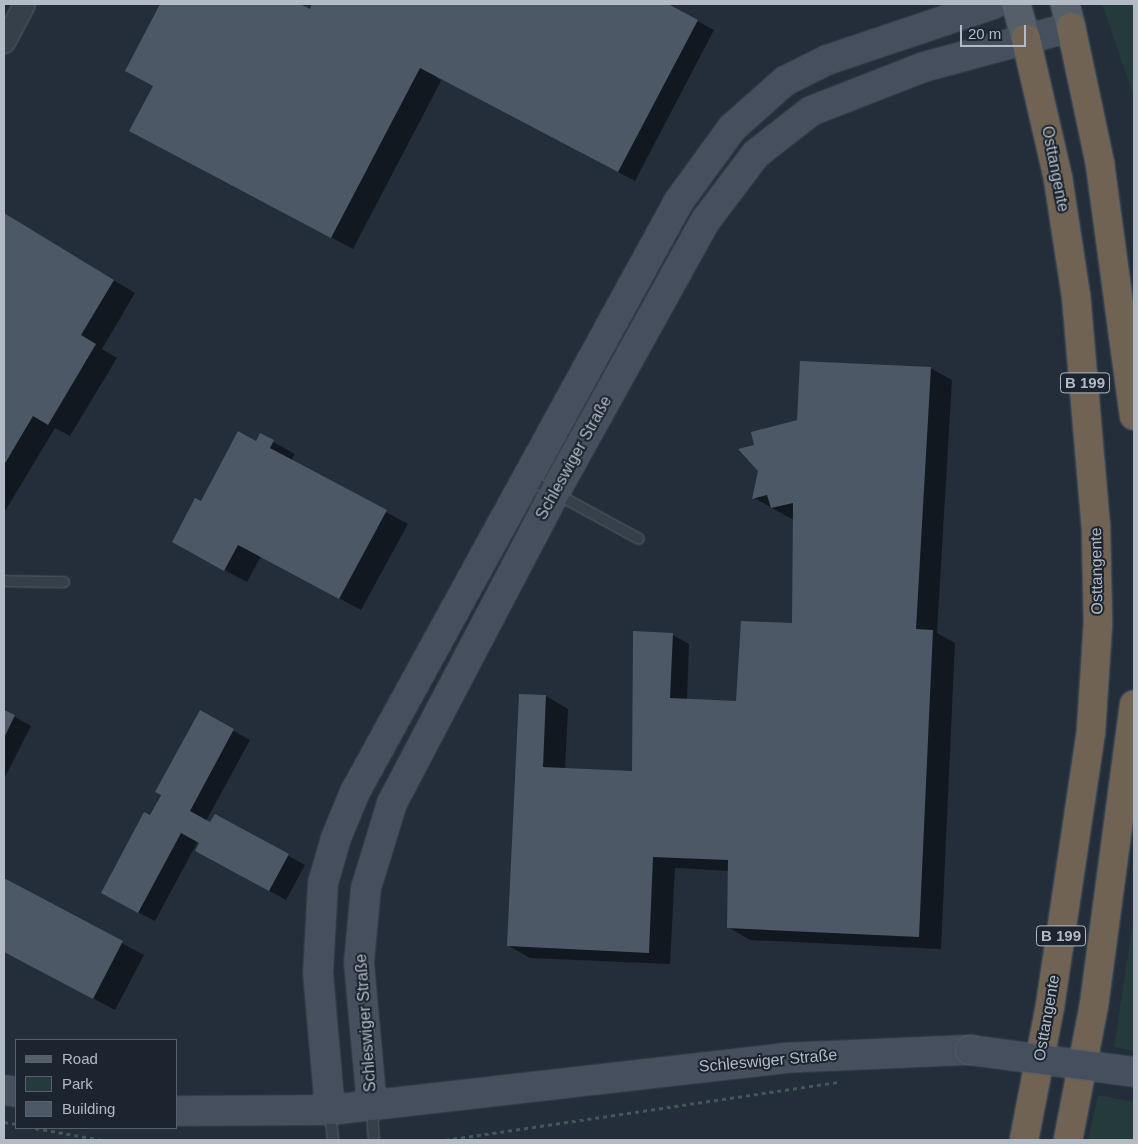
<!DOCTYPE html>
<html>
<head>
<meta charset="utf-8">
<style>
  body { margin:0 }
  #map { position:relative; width:1138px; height:1144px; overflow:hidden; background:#232e3a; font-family:Arial,sans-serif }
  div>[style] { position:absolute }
  .green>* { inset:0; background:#253a3b }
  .shadow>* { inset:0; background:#0007 }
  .building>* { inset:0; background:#4c5865 }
  .path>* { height:3px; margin-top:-1.5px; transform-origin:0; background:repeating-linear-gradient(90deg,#425758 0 4px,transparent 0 8px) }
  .roads { filter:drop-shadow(0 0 1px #555e68) drop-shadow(0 0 1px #555e68) }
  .lane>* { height:10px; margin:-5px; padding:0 5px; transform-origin:5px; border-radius:5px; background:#36404a }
  .street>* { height:21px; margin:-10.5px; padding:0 10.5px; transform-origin:10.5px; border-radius:10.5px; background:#36404a }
  .secondary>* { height:28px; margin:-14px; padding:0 14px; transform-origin:14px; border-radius:14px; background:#454f5d }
  .primary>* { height:28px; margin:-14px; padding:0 14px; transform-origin:14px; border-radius:14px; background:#545f6a }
  .highway>* { height:28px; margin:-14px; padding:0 14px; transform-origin:14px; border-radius:14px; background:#706354 }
  .bridges { filter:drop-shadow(0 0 1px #555e68) drop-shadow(0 0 1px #555e68) }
  .secondary-bridge>* { height:28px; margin:-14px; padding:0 14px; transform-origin:14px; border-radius:14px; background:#454f5d }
  span { translate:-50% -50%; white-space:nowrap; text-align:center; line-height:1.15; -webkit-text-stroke:4px #1c252f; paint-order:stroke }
  .shield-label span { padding:1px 4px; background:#1c252f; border:1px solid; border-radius:4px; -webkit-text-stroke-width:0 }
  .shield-label { font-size:15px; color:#b2bbc6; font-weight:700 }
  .street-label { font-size:16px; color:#b2bbc6 }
  .frame { position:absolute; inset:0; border:5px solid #b2bbc6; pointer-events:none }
  .legend { position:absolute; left:15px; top:1039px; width:162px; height:90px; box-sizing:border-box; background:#1c252f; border:1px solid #58616b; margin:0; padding:6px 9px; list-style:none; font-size:15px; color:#b2bbc6 }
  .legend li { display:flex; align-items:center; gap:10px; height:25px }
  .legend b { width:25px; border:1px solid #58616b }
  .scale { position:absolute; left:960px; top:25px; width:66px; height:22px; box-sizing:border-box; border:2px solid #b2bbc6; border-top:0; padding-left:6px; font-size:15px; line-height:18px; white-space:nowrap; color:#b2bbc6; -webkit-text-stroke:4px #1c252f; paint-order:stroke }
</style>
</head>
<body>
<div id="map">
  <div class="green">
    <i style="clip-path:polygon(1102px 4px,1134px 4px,1134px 97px)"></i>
    <i style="clip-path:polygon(1134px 916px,1134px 1051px,1114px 1047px)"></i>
    <i style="clip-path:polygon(1098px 1095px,1134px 1102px,1134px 1140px,1088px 1140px)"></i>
  </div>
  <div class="shadow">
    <i style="clip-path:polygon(162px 4px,297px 4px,310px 11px,314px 4px,665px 4px,714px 30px,635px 181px,431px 72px,441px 81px,353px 249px,153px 143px,154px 86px,126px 70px)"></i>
    <i style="clip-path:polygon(4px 214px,135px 293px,102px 349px,117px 358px,70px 436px,55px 428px,4px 513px)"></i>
    <i style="clip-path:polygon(930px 368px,952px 380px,937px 633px,955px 643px,941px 949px,750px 940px,728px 927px,729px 871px,675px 868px,670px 964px,530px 958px,509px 946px,520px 695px,546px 696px,568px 709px,565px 769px,633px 772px,634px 633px,673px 635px,689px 644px,687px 700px,737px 702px,793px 624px,794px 520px,754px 498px,759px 471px,755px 446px,799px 421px)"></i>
    <i style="clip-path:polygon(261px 435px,295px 454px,291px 461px,408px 524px,361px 610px,261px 556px,247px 582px,195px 554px,202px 503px)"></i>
    <i style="clip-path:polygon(4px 711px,31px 726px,4px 779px)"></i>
    <i style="clip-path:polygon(200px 712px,250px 740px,206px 821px,211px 824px,215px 815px,305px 865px,286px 900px,213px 860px,198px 841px,155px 921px,118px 902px,150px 817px)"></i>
    <i style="clip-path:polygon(4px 880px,144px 955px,115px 1010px,4px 951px)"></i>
  </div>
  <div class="building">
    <i style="clip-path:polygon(160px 4px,300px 4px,310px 9px,312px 4px,668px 4px,698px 20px,618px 172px,420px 68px,331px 238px,129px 131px,153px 86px,125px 71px)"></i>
    <i style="clip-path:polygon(4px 213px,114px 280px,81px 335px,96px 344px,48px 425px,33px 416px,4px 465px)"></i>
    <i style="clip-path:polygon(800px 361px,931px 367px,916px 629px,933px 630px,919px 937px,727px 928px,728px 860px,653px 857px,649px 953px,507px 946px,519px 694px,546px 695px,543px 767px,632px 771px,633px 631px,673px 633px,670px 698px,736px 701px,741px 621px,792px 623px,793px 503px,771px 508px,767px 495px,752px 499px,758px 471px,738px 449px,754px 445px,751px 432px,797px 420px)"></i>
    <i style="clip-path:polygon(238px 431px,256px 441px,260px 433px,274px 440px,270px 448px,387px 510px,339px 599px,238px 545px,224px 571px,172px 542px,195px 498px,201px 501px)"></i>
    <i style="clip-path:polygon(4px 710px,15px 715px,4px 738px)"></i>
    <i style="clip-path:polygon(200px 710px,234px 729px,190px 811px,210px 822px,215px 814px,289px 854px,269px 891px,195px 851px,199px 843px,181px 833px,138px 913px,101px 893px,144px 812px,150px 815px,161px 795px,155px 792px)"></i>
    <i style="clip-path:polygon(4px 878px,123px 941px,93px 999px,4px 952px)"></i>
  </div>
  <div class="path">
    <i style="left:4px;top:1122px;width:12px;rotate:9deg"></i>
    <i style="left:35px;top:1128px;width:68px;rotate:10.2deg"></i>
    <i style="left:445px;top:1140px;width:398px;rotate:-8.4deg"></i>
  </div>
  <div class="roads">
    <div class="lane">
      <i style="left:529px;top:479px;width:125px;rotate:28.6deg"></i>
      <i style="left:4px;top:581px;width:60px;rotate:1deg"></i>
      <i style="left:372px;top:1106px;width:34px;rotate:87deg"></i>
      <i style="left:330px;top:1111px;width:29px;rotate:84deg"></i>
    </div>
    <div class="street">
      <i style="left:4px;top:42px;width:43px;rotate:-62.2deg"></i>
    </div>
    <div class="secondary">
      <i style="left:4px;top:1090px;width:12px;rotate:9deg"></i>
      <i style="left:372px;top:1106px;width:145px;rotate:-95.2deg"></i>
      <i style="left:359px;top:962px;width:74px;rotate:-84.6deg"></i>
      <i style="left:366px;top:888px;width:89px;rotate:-73deg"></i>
      <i style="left:392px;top:803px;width:351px;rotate:-62.3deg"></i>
      <i style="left:555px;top:492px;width:311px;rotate:-61deg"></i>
      <i style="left:706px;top:220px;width:83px;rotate:-52.9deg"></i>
      <i style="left:756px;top:154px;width:70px;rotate:-38deg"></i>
      <i style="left:811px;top:111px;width:121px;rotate:-21.3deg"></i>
      <i style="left:924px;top:67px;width:152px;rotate:-15.2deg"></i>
      <i style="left:330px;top:1110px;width:138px;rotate:-95deg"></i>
      <i style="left:318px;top:973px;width:90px;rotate:-86.8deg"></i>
      <i style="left:323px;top:883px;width:47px;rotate:-73.9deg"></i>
      <i style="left:336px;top:838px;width:50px;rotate:-67.6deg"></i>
      <i style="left:355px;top:792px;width:674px;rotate:-61.27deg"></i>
      <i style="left:679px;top:201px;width:90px;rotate:-54deg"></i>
      <i style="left:732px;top:128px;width:71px;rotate:-41.6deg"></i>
      <i style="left:785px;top:81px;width:47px;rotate:-26.6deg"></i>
      <i style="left:827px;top:60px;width:175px;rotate:-18.6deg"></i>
      <i style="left:176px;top:1111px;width:154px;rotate:-0.4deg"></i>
      <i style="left:330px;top:1110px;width:457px;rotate:-6.5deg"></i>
      <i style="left:784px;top:1058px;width:186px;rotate:-2.5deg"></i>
    </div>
    <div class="primary">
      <i style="left:1016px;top:4px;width:36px;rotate:74deg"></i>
      <i style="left:1065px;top:4px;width:24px;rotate:75deg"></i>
    </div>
    <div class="highway">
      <i style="left:1071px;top:27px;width:140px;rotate:78deg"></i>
      <i style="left:1100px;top:164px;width:254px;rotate:82.3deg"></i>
      <i style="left:1024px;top:1140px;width:136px;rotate:-79deg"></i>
      <i style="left:1050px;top:1006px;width:278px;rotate:-81.5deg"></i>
      <i style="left:1091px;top:731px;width:107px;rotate:-86.3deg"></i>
      <i style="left:1098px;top:624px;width:96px;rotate:-91.2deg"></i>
      <i style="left:1096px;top:528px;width:233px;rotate:-94.9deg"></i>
      <i style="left:1076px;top:296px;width:119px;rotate:-98.7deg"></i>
      <i style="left:1058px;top:178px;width:143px;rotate:-103deg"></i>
      <i style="left:1068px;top:1140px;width:137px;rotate:-79.1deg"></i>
      <i style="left:1094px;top:1005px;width:303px;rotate:-82.4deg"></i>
    </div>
  </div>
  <div class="bridges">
    <div class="secondary-bridge">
      <i style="left:970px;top:1050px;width:165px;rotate:7.6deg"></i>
    </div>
  </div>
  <div class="shield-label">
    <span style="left:1085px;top:383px">B 199</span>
    <span style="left:1061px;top:936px">B 199</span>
  </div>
  <div class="street-label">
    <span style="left:1055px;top:169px;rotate:79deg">Osttangente</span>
    <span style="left:574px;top:458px;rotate:-61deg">Schleswiger Straße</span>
    <span style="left:1097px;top:571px;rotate:-91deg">Osttangente</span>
    <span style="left:1047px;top:1018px;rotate:-80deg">Osttangente</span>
    <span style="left:366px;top:1023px;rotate:-94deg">Schleswiger Straße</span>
    <span style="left:768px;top:1061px;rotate:-5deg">Schleswiger Straße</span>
  </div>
  <div class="frame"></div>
  <ul class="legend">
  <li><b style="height:6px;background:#545f6a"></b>Road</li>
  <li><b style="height:14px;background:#253a3b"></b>Park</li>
  <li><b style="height:14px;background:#4c5865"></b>Building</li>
  </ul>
  <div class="scale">20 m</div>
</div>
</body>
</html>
